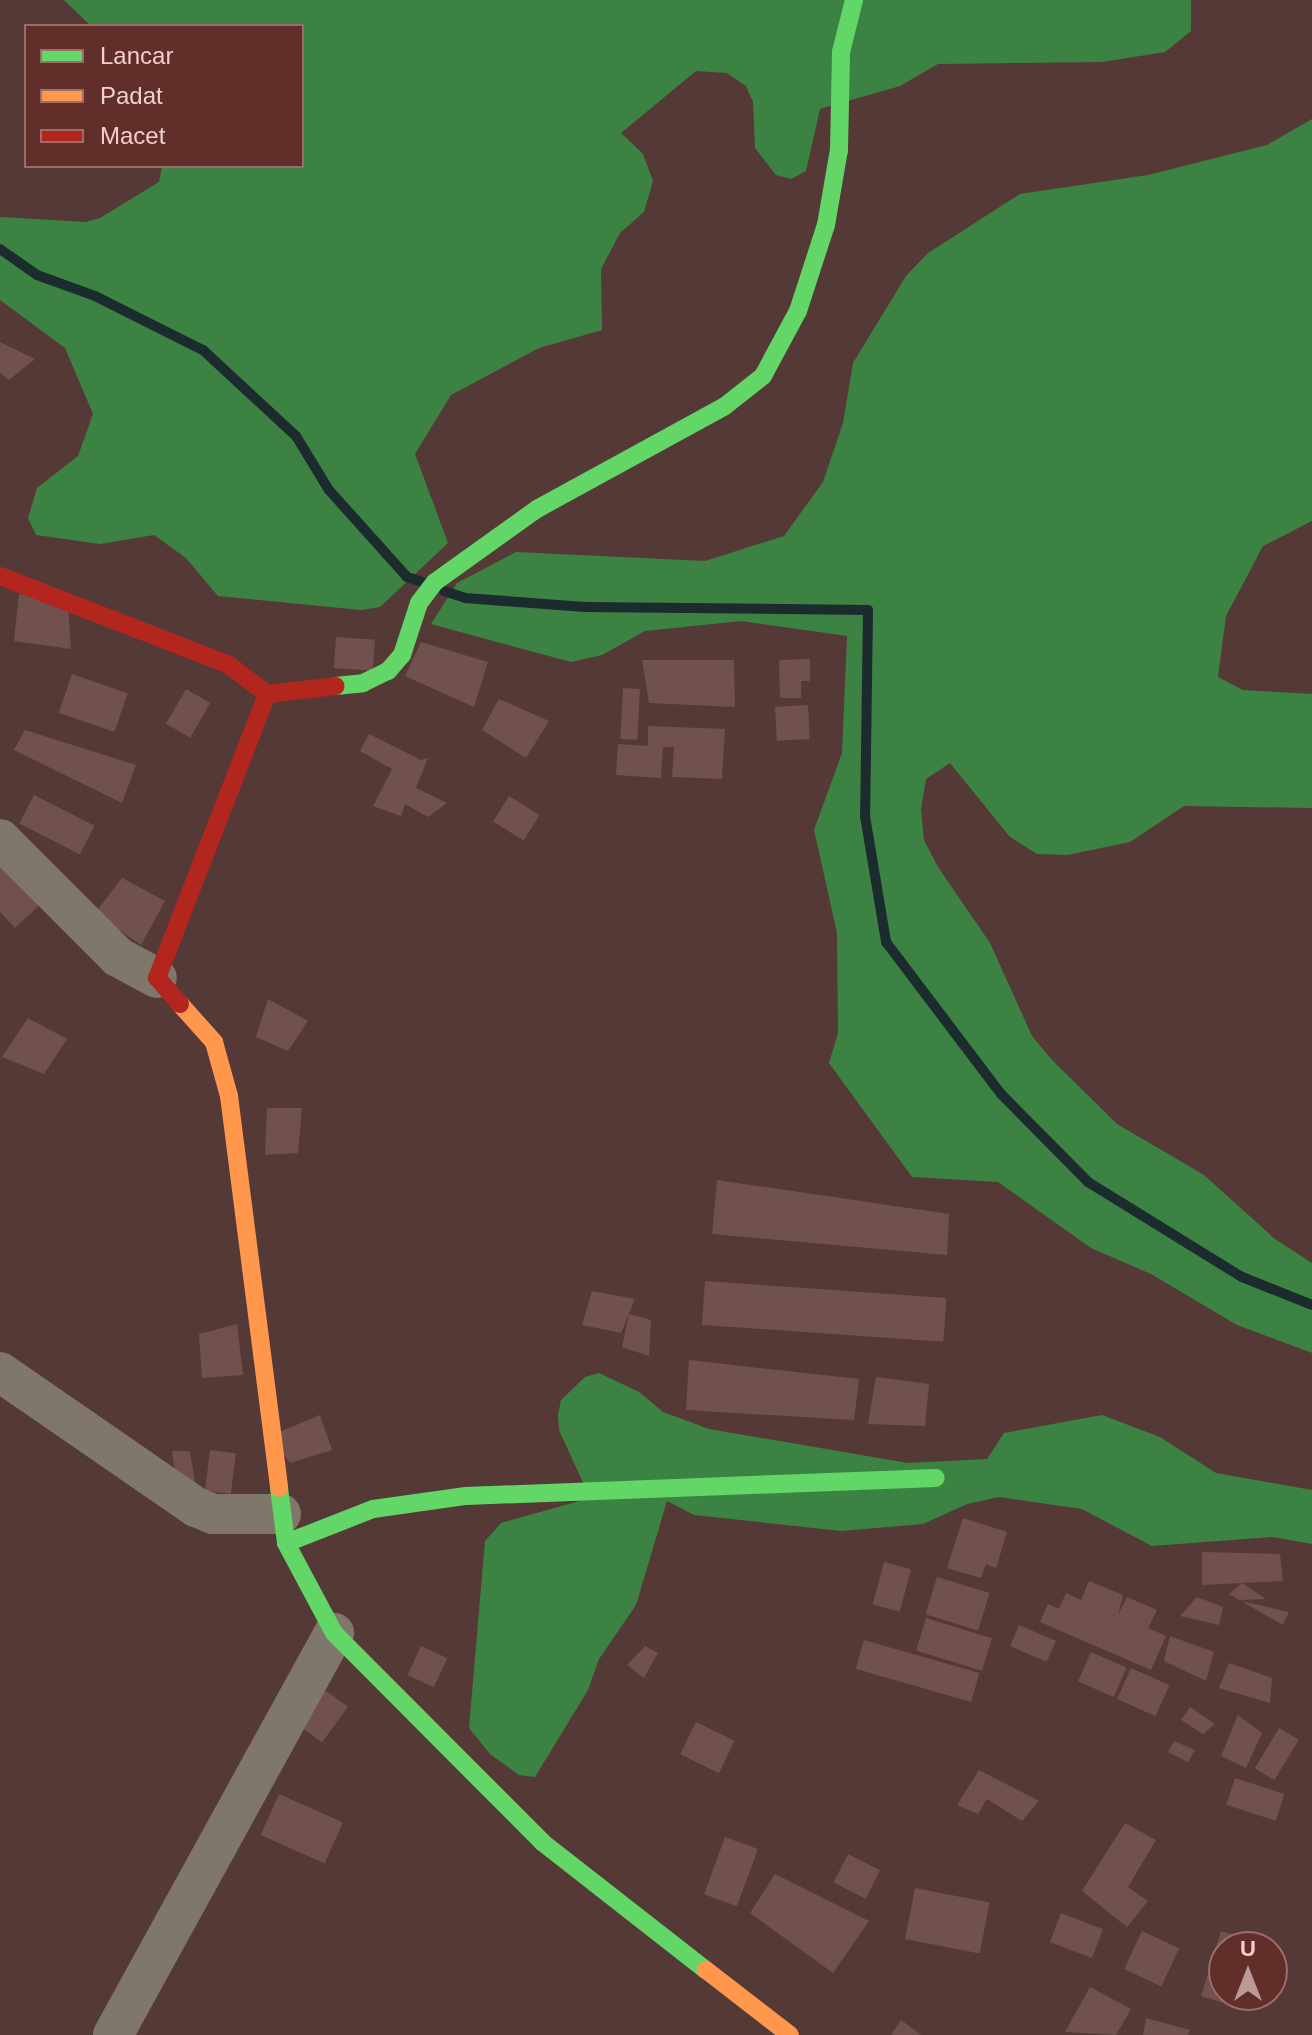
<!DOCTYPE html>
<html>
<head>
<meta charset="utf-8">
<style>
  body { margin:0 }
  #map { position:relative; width:1312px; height:2035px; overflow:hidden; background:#553937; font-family:Helvetica,sans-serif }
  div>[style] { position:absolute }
  .forest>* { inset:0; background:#3c8343 }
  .stream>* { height:10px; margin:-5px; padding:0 5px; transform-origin:5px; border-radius:5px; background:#1b2b2e }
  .building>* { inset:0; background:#71514e; transform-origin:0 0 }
  .street>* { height:40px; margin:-20px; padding:0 20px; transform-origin:20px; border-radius:20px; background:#80776b }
  .fast>* { height:18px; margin:-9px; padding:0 9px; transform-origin:9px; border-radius:9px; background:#63d668 }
  .slow>* { height:18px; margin:-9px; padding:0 9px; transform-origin:9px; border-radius:9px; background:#ff974d }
  .jam>* { height:18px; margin:-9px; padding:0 9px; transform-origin:9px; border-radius:9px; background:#b3261e }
  span { translate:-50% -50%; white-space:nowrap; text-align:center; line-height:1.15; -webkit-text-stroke:7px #622e2a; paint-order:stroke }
  .legend { position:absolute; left:24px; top:24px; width:280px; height:144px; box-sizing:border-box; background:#622e2a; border:2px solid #9b6e6a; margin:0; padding:10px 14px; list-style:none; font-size:24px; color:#f1cfcb }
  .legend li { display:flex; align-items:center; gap:16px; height:40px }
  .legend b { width:40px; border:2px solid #9b6e6a }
  .north { position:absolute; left:1208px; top:1931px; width:80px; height:80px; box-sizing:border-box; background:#622e2a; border:2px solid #9b6e6a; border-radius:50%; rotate:0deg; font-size:22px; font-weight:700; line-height:32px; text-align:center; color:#f1cfcb }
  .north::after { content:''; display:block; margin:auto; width:28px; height:36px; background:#ba9a97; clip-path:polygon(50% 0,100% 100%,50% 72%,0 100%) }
</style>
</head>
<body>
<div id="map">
  <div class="forest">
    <i style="clip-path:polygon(64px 0,1191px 0,1191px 31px,1165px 52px,1102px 62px,938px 64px,900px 86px,820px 109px,806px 171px,791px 179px,776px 175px,755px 148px,753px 102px,746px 86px,727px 73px,696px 71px,621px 133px,643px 154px,653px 181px,644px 212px,620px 233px,601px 269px,602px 330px,539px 348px,451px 395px,415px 454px,448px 543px,380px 607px,361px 610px,218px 596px,186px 558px,154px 535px,100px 544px,36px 535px,28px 518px,37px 488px,78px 456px,93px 414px,65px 348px,0 300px,0 217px,86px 222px,100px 218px,159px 182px,162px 166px,302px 166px,302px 26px,91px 26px)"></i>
    <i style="clip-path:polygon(1312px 119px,1312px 521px,1263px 546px,1226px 616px,1218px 677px,1243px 690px,1312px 694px,1312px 808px,1184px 806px,1130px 842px,1067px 855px,1037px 854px,1010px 837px,950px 763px,926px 779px,921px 809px,924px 840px,938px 867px,990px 943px,1032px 1036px,1052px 1060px,1117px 1124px,1204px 1175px,1275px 1239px,1312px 1263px,1312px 1353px,1237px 1325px,1151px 1274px,1091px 1248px,998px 1182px,912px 1177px,829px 1063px,838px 1033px,837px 933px,814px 830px,842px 753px,847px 636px,741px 621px,645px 631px,602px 655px,571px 662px,431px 624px,457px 583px,516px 552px,705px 561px,784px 536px,823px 482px,843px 423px,853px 363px,906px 276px,928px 253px,1020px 194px,1148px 175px,1267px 145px)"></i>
    <i style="clip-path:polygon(599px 1373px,639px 1392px,663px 1412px,709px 1429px,908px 1463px,987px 1459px,1004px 1433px,1102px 1415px,1160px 1437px,1216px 1473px,1312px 1490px,1312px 1544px,1272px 1537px,1152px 1546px,1082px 1509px,999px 1497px,967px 1504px,923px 1524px,841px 1531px,694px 1515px,667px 1501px,636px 1605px,599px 1659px,588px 1690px,535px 1777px,519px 1775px,490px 1754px,469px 1728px,485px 1541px,501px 1523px,590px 1498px,559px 1430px,558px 1415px,561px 1400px,585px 1377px)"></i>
  </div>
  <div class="stream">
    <i style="left:0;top:249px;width:45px;rotate:35.1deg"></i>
    <i style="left:37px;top:275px;width:62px;rotate:19.9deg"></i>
    <i style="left:95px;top:296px;width:121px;rotate:26.6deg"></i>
    <i style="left:203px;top:350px;width:127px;rotate:42.8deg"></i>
    <i style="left:296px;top:436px;width:63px;rotate:58.6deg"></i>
    <i style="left:329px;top:490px;width:117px;rotate:48.1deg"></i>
    <i style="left:407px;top:577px;width:16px;rotate:18deg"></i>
    <i style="left:444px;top:591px;width:22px;rotate:18deg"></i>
    <i style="left:465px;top:598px;width:120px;rotate:4.3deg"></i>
    <i style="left:585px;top:607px;width:283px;rotate:0.6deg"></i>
    <i style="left:868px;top:610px;width:206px;rotate:90.8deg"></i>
    <i style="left:865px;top:816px;width:128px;rotate:80.5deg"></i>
    <i style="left:886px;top:942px;width:191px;rotate:52.9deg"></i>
    <i style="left:1001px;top:1094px;width:124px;rotate:45.3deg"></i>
    <i style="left:1088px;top:1182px;width:181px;rotate:31.7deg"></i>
    <i style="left:1242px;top:1277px;width:75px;rotate:21.8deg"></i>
  </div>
  <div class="building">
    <i style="clip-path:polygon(0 342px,35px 359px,9px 380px,0 373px)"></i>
    <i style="clip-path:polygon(19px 594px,68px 606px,71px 649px,14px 641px)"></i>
    <i style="left:336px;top:637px;width:39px;height:31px;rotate:4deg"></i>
    <i style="clip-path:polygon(421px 642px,488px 662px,474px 707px,405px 676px)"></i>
    <i style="clip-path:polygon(810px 659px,810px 681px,801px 681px,801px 698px,780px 698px,779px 660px)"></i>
    <i style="clip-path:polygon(642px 660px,734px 660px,735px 707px,649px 703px)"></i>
    <i style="left:72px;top:674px;width:59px;height:41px;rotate:19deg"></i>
    <i style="left:623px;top:688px;width:17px;height:51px;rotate:3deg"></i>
    <i style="left:186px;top:689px;width:28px;height:40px;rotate:30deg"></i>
    <i style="clip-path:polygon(499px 699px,549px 721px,526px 758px,482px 730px)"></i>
    <i style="left:808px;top:705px;width:34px;height:33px;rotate:87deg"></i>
    <i style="clip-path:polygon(648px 726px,725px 729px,722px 779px,672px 777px,674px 747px,663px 747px,661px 778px,616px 775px,618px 744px,648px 746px)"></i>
    <i style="clip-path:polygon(25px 730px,136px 765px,122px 803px,14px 750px)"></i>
    <i style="clip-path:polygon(369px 734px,421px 760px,428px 758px,416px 788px,447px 803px,428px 817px,405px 804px,401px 816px,373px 806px,392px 769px,360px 751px)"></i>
    <i style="left:34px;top:795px;width:68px;height:32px;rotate:27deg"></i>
    <i style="left:509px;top:796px;width:36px;height:30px;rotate:32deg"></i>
    <i style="clip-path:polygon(0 854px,49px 896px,15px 928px,0 912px)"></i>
    <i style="clip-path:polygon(122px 878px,165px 901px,141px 945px,95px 913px)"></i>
    <i style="clip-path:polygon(268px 999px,308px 1021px,288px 1051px,256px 1037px)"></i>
    <i style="clip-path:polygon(28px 1018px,67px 1039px,44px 1074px,2px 1057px)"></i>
    <i style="clip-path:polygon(267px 1108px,302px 1108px,298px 1153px,265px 1155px)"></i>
    <i style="clip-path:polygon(717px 1180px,949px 1214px,947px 1255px,712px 1234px)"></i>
    <i style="left:705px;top:1281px;width:242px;height:44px;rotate:4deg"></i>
    <i style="clip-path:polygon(592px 1291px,635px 1299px,621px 1333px,582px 1325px)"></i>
    <i style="clip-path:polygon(629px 1314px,651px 1320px,649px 1356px,622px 1347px)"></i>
    <i style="clip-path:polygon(237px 1324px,243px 1375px,202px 1378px,199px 1334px)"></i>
    <i style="clip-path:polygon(689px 1360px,859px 1379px,854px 1420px,686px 1410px)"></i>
    <i style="clip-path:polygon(876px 1377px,929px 1384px,925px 1426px,868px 1424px)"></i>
    <i style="clip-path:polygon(320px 1415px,332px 1450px,290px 1463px,270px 1436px)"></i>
    <i style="left:210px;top:1450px;width:26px;height:41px;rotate:7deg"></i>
    <i style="clip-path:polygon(172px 1451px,190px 1451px,195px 1483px,176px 1478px)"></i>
    <i style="clip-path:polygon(963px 1518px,1007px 1532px,996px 1568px,986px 1564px,981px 1578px,947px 1568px)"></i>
    <i style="clip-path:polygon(1202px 1552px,1280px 1554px,1283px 1581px,1202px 1585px)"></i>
    <i style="left:884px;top:1562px;width:28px;height:44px;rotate:15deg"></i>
    <i style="left:937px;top:1577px;width:55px;height:39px;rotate:17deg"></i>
    <i style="clip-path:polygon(1089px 1581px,1123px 1595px,1118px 1615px,1127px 1597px,1157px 1610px,1148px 1628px,1166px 1636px,1151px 1670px,1040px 1622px,1048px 1604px,1059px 1609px,1066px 1593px,1081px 1600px)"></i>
    <i style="clip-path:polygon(1242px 1583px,1266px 1599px,1239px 1600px,1229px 1594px)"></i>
    <i style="clip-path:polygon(1197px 1597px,1223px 1607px,1219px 1625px,1180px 1616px)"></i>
    <i style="clip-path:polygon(1241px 1601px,1289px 1612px,1283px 1625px)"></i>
    <i style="left:926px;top:1618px;width:69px;height:34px;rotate:17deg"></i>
    <i style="left:1019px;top:1625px;width:40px;height:23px;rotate:23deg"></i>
    <i style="clip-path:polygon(1170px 1636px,1214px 1652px,1206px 1681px,1164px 1661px)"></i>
    <i style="left:864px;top:1640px;width:120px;height:30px;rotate:16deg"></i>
    <i style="left:421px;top:1646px;width:29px;height:32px;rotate:25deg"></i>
    <i style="clip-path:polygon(645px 1646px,658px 1653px,644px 1678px,627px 1665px)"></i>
    <i style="left:1091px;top:1652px;width:39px;height:32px;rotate:24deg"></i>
    <i style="clip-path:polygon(1229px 1663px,1272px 1678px,1270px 1703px,1219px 1688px)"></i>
    <i style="left:1131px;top:1668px;width:42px;height:34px;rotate:24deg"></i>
    <i style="left:322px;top:1688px;width:32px;height:44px;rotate:36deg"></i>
    <i style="clip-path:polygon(1190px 1707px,1215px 1724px,1203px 1734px,1181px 1720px)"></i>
    <i style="clip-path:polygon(1238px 1715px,1262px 1733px,1246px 1768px,1221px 1756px)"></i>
    <i style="left:696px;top:1722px;width:43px;height:36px;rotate:26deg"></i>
    <i style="left:1279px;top:1728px;width:23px;height:47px;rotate:31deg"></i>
    <i style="clip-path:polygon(1174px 1741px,1195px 1750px,1188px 1762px,1168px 1752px)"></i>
    <i style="clip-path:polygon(979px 1770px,1039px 1801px,1022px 1821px,987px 1799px,978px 1814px,957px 1805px)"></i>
    <i style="left:1235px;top:1778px;width:52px;height:28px;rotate:18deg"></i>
    <i style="left:279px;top:1794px;width:70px;height:45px;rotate:24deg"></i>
    <i style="clip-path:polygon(1125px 1823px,1156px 1840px,1128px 1887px,1148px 1901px,1127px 1927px,1082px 1891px)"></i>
    <i style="left:725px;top:1837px;width:35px;height:61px;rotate:20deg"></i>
    <i style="left:848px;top:1854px;width:36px;height:32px;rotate:27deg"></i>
    <i style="clip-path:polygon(775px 1874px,869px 1921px,833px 1973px,750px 1913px)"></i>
    <i style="left:915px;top:1888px;width:76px;height:52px;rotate:11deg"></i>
    <i style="left:1061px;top:1913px;width:45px;height:31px;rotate:21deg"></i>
    <i style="left:1142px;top:1931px;width:41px;height:42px;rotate:25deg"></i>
    <i style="clip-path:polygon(1221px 1931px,1251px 1940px,1249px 1947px,1224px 1947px,1224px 1995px,1233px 1995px,1230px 2005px,1201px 1996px)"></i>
    <i style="clip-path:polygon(1090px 1987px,1131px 2009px,1116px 2035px,1065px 2032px)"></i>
    <i style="clip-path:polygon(1146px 2018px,1190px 2030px,1188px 2035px,1143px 2035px)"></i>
    <i style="clip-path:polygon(901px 2020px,921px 2035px,891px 2035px)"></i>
  </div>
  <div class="street">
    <i style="left:0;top:839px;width:167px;rotate:45deg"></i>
    <i style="left:118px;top:957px;width:44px;rotate:28.3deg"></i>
    <i style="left:0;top:1372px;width:238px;rotate:34.6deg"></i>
    <i style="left:196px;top:1507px;width:18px;rotate:22deg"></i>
    <i style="left:213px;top:1514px;width:68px"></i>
    <i style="left:113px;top:2035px;width:459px;rotate:-61.2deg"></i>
  </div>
  <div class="fast">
    <i style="left:336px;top:686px;width:27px;rotate:-6deg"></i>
    <i style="left:363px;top:683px;width:28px;rotate:-26deg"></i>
    <i style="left:388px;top:671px;width:21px;rotate:-49deg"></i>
    <i style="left:402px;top:655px;width:55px;rotate:-71.9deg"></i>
    <i style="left:419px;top:603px;width:26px;rotate:-53deg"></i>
    <i style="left:435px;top:582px;width:125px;rotate:-35.6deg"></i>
    <i style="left:537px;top:509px;width:214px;rotate:-28.7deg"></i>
    <i style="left:725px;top:406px;width:48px;rotate:-38.3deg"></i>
    <i style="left:763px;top:376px;width:74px;rotate:-61.7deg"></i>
    <i style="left:798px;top:311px;width:90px;rotate:-72deg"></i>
    <i style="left:826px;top:225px;width:76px;rotate:-80.2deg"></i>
    <i style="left:839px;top:150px;width:98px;rotate:-88.8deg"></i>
    <i style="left:841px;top:52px;width:54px;rotate:-76deg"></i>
    <i style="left:279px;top:1488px;width:55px;rotate:82.7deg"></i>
    <i style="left:286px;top:1543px;width:102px;rotate:61.9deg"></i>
    <i style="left:334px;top:1633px;width:295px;rotate:45.1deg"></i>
    <i style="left:542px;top:1842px;width:208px;rotate:38deg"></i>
    <i style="left:286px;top:1543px;width:93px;rotate:-21.3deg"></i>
    <i style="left:373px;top:1509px;width:94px;rotate:-8deg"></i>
    <i style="left:466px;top:1496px;width:470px;rotate:-2.2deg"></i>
  </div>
  <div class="slow">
    <i style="left:180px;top:1004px;width:51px;rotate:48.2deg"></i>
    <i style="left:214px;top:1042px;width:56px;rotate:74.5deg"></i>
    <i style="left:229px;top:1096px;width:395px;rotate:82.7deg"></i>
    <i style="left:706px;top:1970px;width:106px;rotate:37.7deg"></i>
  </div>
  <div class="jam">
    <i style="left:0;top:576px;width:246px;rotate:21.2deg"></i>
    <i style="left:229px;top:665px;width:48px;rotate:37.3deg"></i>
    <i style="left:267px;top:694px;width:69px;rotate:-6.6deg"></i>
    <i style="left:180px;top:1004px;width:35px;rotate:-131deg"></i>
    <i style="left:157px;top:978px;width:305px;rotate:-68.8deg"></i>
  </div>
  <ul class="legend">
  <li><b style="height:10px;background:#63d668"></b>Lancar</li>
  <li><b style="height:10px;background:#ff974d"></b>Padat</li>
  <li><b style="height:10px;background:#b3261e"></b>Macet</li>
  </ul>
  <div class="north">U</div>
</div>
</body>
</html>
